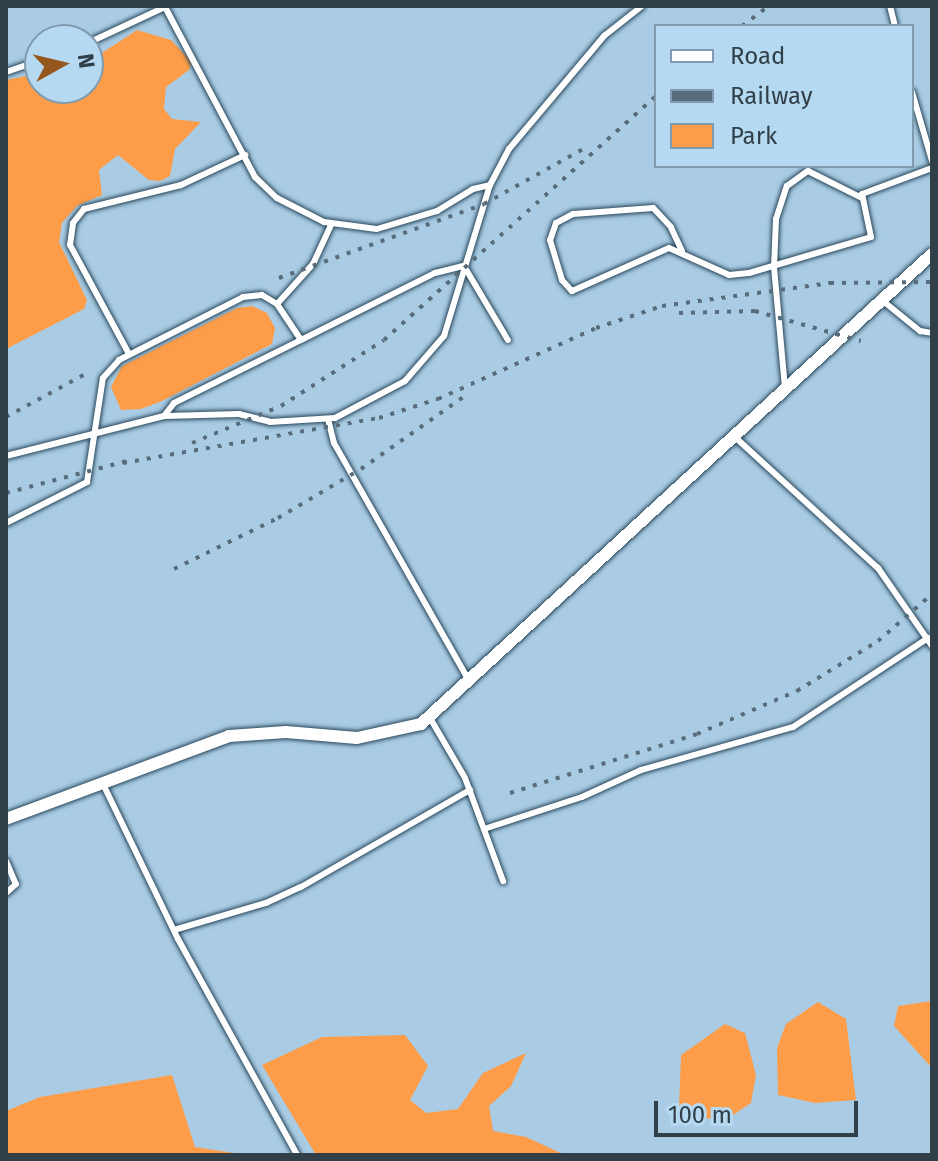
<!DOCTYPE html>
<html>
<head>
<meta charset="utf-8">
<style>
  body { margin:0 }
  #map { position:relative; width:938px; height:1161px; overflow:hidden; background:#a9cce4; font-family:"Fira Sans",sans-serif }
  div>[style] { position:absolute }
  .green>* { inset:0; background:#fd9d49 }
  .roads { filter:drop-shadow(0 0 2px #28475b) drop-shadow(0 0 2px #28475b) }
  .service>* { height:6px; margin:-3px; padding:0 3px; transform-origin:3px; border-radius:3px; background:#fff }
  .minor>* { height:12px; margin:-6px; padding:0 6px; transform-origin:6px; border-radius:6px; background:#fff }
  .rail>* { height:4px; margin-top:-2px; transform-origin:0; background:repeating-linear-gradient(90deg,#586c7b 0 4px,transparent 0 12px) }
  span { translate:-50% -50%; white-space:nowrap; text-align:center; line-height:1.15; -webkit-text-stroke:7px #b5d9f1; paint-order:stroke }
  .frame { position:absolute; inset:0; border:8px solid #313f49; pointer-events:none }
  .legend { position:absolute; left:654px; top:24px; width:260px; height:144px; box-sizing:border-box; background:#b5d9f1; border:2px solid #809bae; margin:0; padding:10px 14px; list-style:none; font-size:24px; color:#313f49 }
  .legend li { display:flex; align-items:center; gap:16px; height:40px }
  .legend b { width:40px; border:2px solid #809bae }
  .north { position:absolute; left:24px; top:24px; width:80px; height:80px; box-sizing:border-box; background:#b5d9f1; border:2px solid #809bae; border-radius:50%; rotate:82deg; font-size:22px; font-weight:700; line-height:32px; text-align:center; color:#313f49 }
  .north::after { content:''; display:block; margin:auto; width:28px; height:36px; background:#95571c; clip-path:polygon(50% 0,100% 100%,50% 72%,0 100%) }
  .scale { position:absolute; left:654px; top:1101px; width:204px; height:36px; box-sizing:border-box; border:4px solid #313f49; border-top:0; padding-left:10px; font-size:24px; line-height:28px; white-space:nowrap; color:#313f49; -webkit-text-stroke:6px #b5d9f1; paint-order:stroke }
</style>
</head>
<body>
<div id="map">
  <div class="green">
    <i style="clip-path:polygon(137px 30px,171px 40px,192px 62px,189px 70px,166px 87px,164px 109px,172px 119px,201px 122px,175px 149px,170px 176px,160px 181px,149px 180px,118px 155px,99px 170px,102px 195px,77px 206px,62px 223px,59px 242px,87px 300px,84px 309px,6px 349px,6px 80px,40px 73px,40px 88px,88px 88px,88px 62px)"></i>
    <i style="clip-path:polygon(252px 306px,267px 313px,275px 328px,272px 344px,162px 401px,141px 409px,121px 410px,111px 387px,122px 366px,237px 308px)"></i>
    <i style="clip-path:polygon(932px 1001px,932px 1068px,894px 1026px,898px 1006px)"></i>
    <i style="clip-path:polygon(818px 1002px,846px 1019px,856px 1100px,815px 1103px,778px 1095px,777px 1048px,786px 1024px)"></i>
    <i style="clip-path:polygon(725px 1024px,745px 1033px,756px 1075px,751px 1103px,730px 1117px,701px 1119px,679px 1109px,681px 1055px)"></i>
    <i style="clip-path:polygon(405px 1035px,428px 1066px,410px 1100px,426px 1113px,458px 1109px,483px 1073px,526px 1053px,511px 1086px,489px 1106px,493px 1131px,526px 1137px,565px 1155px,316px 1155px,262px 1065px,322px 1037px)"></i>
    <i style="clip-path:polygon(172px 1075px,195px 1147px,247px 1155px,6px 1155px,6px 1111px,40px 1097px)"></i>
  </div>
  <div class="roads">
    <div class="service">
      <i style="left:890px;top:6px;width:21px;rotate:76deg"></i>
      <i style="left:88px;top:43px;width:85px;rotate:-25.1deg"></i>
      <i style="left:165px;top:7px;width:192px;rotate:62.1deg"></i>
      <i style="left:255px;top:177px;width:30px;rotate:44deg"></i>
      <i style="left:277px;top:198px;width:53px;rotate:27.1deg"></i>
      <i style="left:324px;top:222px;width:53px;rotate:7.5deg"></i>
      <i style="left:377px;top:229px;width:63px;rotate:-16.7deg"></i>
      <i style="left:437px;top:211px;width:42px;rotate:-31.4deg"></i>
      <i style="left:473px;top:189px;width:17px;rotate:-13deg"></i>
      <i style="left:6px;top:72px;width:36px;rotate:-19deg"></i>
      <i style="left:912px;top:92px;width:72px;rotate:73.8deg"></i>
      <i style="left:682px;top:251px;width:26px;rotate:-115deg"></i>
      <i style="left:671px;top:227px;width:26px;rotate:-133deg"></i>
      <i style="left:653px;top:208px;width:80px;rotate:175.7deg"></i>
      <i style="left:573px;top:214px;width:19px;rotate:152deg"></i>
      <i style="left:556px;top:223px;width:18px;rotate:109deg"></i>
      <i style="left:550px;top:240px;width:42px;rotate:73.3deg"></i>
      <i style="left:562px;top:280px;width:15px;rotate:48deg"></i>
      <i style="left:572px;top:291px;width:106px;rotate:-23.9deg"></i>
      <i style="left:669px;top:248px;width:66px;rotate:24.2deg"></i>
      <i style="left:729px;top:275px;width:20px;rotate:-6deg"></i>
      <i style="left:749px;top:273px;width:127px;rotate:-16.4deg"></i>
      <i style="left:871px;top:237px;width:44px;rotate:-101.8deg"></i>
      <i style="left:862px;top:194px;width:75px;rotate:-20.4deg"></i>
      <i style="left:883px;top:301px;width:48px;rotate:39deg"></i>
      <i style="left:920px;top:331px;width:12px;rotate:9deg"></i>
      <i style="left:277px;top:304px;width:54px;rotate:-48deg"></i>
      <i style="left:313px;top:264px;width:43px;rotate:-65.2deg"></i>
      <i style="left:129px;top:354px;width:124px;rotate:-118.4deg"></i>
      <i style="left:70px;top:245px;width:22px;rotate:-82deg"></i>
      <i style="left:73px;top:223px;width:18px;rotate:-52deg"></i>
      <i style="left:84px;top:209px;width:100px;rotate:-13.9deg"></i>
      <i style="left:181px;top:185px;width:71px;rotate:-25.1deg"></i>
      <i style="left:785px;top:388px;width:121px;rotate:-95.2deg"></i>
      <i style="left:774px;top:267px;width:48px;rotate:-87.6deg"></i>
      <i style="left:776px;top:219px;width:35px;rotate:-72deg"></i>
      <i style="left:787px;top:186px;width:26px;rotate:-36deg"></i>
      <i style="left:808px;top:171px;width:60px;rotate:26.6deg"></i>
      <i style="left:164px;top:416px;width:16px;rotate:-52deg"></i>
      <i style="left:174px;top:403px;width:142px;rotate:-26.4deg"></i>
      <i style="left:301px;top:340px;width:150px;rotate:-26.6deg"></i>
      <i style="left:435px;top:273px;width:30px;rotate:-14deg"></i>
      <i style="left:464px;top:266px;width:86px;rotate:59.3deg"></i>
      <i style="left:328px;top:419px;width:25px;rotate:76deg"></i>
      <i style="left:334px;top:443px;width:271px;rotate:60.4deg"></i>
      <i style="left:736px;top:438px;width:193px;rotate:42.5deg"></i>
      <i style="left:878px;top:568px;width:95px;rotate:55.3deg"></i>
      <i style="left:6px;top:456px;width:163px;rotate:-14.2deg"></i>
      <i style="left:164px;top:416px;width:75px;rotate:-1.5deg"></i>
      <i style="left:239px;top:414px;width:32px;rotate:14deg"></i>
      <i style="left:270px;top:422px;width:65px;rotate:-3.5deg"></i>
      <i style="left:335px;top:418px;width:79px;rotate:-27.9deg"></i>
      <i style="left:405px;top:381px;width:60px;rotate:-49.1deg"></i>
      <i style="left:444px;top:336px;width:158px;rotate:-73.1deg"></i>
      <i style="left:490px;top:185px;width:41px;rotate:-62.2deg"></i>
      <i style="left:509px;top:149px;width:148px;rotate:-49.9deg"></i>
      <i style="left:604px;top:36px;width:48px;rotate:-38.3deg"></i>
      <i style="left:6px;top:523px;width:91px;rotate:-26.8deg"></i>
      <i style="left:87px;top:482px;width:105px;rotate:-81.3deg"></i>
      <i style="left:103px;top:378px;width:24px;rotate:-48deg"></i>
      <i style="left:119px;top:360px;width:139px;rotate:-26.9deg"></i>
      <i style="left:243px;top:297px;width:19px;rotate:-6deg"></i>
      <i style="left:262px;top:295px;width:17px;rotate:31deg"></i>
      <i style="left:277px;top:304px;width:43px;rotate:56.3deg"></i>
      <i style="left:430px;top:718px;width:69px;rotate:59.7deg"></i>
      <i style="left:465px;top:778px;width:110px;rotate:69.7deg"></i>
      <i style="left:103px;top:784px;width:172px;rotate:64.2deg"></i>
      <i style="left:178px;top:939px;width:247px;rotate:61.1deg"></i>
      <i style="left:484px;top:829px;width:103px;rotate:-18.1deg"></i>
      <i style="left:582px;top:797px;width:65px;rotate:-24.6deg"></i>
      <i style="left:641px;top:770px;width:158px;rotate:-15.8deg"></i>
      <i style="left:793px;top:727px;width:162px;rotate:-33.4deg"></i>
      <i style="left:6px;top:861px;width:25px;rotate:67deg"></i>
      <i style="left:16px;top:884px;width:13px;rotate:138deg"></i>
      <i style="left:174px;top:930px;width:96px;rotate:-16.4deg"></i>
      <i style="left:266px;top:903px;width:38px;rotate:-25deg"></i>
      <i style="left:301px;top:887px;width:195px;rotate:-29.9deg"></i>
    </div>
    <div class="minor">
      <i style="left:6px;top:819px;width:238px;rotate:-20.4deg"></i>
      <i style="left:229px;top:736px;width:57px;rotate:-4deg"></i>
      <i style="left:286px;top:732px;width:71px;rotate:4.8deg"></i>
      <i style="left:357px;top:738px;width:66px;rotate:-12.3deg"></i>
      <i style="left:421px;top:724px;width:694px;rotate:-42.61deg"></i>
    </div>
  </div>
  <div class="rail">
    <i style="left:742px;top:26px;width:34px;rotate:-37deg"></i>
    <i style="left:279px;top:278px;width:218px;rotate:-19.8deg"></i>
    <i style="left:484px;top:204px;width:115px;rotate:-29deg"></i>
    <i style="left:679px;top:313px;width:76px;rotate:-1.5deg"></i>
    <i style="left:755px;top:311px;width:110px;rotate:15.8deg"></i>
    <i style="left:6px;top:417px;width:94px;rotate:-28.5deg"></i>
    <i style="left:192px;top:443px;width:96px;rotate:-22.6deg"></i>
    <i style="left:281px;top:406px;width:122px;rotate:-32.7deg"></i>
    <i style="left:384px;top:340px;width:365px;rotate:-41.9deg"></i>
    <i style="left:123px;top:463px;width:260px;rotate:-10deg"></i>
    <i style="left:379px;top:418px;width:62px;rotate:-17.9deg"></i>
    <i style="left:438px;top:399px;width:173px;rotate:-24.2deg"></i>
    <i style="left:596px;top:328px;width:70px;rotate:-18.4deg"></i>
    <i style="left:662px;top:306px;width:170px;rotate:-7.8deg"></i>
    <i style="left:830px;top:283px;width:102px;rotate:-0.6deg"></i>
    <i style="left:6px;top:493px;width:129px;rotate:-14.8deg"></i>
    <i style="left:174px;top:569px;width:116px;rotate:-26.1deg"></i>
    <i style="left:278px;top:518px;width:96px;rotate:-30.6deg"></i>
    <i style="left:361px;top:469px;width:127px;rotate:-35.1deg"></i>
    <i style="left:510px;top:793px;width:196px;rotate:-17.5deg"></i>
    <i style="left:697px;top:734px;width:109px;rotate:-23.3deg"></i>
    <i style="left:797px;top:691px;width:95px;rotate:-31.7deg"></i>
    <i style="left:878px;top:641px;width:72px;rotate:-41deg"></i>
  </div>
  <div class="frame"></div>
  <ul class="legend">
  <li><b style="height:10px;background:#fff"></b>Road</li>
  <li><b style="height:10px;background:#586c7b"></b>Railway</li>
  <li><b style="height:22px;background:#fd9d49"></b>Park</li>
  </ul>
  <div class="north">N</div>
  <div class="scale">100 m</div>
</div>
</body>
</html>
